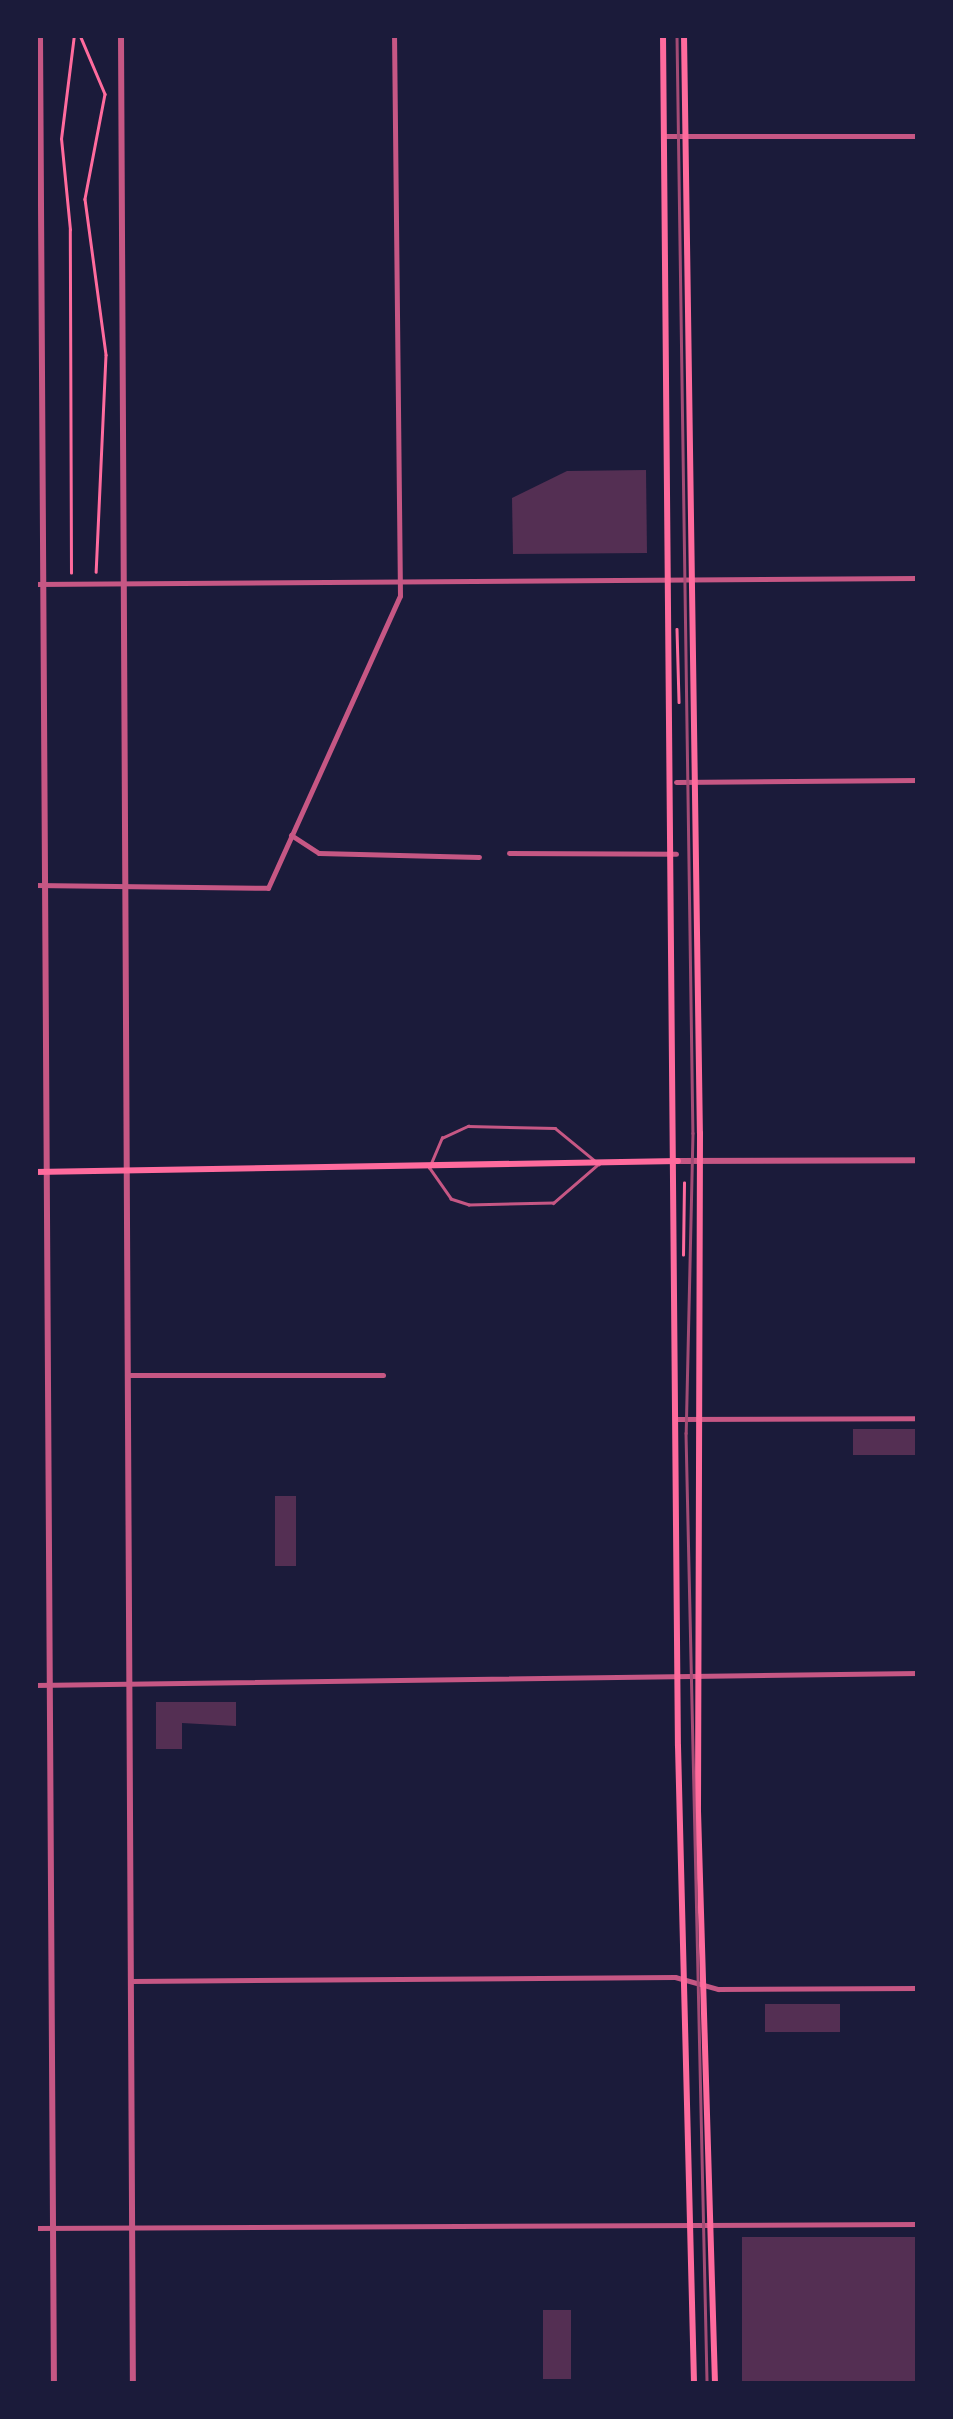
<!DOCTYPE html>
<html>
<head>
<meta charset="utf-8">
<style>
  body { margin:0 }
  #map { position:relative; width:953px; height:2419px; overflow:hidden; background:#1b1b3a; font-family:Ubuntu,sans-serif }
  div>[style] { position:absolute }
  .building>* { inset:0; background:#542f53; transform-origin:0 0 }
  .path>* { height:2.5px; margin:-1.25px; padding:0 1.25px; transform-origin:1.25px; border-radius:1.25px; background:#ff6b9d }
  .service>* { height:2.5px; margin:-1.25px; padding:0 1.25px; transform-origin:1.25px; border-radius:1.25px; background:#c65784 }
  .minor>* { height:5px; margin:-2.5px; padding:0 2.5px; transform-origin:2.5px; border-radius:2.5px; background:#c65784 }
  .tertiary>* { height:6px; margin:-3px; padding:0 3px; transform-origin:3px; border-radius:3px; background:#c65784 }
  .secondary>* { height:6px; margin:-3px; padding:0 3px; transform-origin:3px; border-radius:3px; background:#ff6b9d }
  .tram>* { height:2.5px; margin:-1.25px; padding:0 1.25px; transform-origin:1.25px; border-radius:1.25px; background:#a44b75 }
  span { translate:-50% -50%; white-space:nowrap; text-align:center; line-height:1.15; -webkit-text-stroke:10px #1b1b3a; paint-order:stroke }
  .frame { position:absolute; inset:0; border:38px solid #1b1b3a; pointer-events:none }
</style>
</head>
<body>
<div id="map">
  <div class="building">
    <i style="clip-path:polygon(646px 470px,647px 553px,513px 554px,512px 498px,567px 471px)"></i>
    <i style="left:853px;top:1429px;width:65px;height:26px"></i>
    <i style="left:275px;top:1496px;width:21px;height:70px"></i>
    <i style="clip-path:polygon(156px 1702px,236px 1702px,236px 1726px,182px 1723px,182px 1749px,156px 1749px)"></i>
    <i style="left:840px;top:2004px;width:28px;height:75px;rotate:90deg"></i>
    <i style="left:918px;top:2237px;width:147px;height:176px;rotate:90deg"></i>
    <i style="left:543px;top:2310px;width:28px;height:69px"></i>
  </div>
  <div class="path">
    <i style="left:80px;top:35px;width:64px;rotate:67deg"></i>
    <i style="left:105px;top:94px;width:107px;rotate:100.8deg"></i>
    <i style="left:85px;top:199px;width:157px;rotate:82.3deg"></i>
    <i style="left:106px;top:355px;width:217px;rotate:92.6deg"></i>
    <i style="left:71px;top:573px;width:343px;rotate:-90.2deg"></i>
    <i style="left:70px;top:230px;width:91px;rotate:-95.6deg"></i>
    <i style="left:61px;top:139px;width:105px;rotate:-82.9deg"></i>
    <i style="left:677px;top:629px;width:73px;rotate:88.4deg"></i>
    <i style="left:683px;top:1255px;width:72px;rotate:-89.2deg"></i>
  </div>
  <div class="service">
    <i style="left:468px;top:1126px;width:87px;rotate:1.3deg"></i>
    <i style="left:555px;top:1128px;width:57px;rotate:39.3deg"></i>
    <i style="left:599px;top:1164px;width:60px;rotate:139.1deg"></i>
    <i style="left:554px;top:1203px;width:85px;rotate:178.7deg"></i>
    <i style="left:469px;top:1205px;width:19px;rotate:-162deg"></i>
    <i style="left:451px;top:1199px;width:38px;rotate:-125deg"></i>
    <i style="left:429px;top:1168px;width:33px;rotate:-67deg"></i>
    <i style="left:442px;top:1138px;width:29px;rotate:-25deg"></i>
  </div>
  <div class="minor">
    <i style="left:666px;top:136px;width:252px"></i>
    <i style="left:35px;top:584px;width:883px;rotate:-0.39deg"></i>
    <i style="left:676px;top:782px;width:242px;rotate:-0.5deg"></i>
    <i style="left:291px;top:835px;width:33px;rotate:33deg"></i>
    <i style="left:319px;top:853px;width:160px;rotate:1.4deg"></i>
    <i style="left:509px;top:853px;width:167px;rotate:0.3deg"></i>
    <i style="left:35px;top:885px;width:233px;rotate:0.7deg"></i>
    <i style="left:268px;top:888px;width:320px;rotate:-65.7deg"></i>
    <i style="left:400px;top:596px;width:561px;rotate:-90.61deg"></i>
    <i style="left:127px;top:1375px;width:256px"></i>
    <i style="left:675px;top:1419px;width:243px;rotate:-0.2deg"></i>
    <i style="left:35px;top:1685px;width:883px;rotate:-0.78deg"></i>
    <i style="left:131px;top:1981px;width:544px;rotate:-0.42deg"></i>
    <i style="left:675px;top:1977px;width:45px;rotate:15.6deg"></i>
    <i style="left:718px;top:1989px;width:200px;rotate:-0.3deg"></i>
    <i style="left:35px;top:2228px;width:883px;rotate:-0.26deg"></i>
  </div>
  <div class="tertiary">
    <i style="left:40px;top:35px;width:2349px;rotate:89.66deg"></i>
    <i style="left:121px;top:35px;width:2349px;rotate:89.71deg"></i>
    <i style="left:678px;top:1161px;width:240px;rotate:-0.2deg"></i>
  </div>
  <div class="secondary">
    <i style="left:663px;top:35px;width:1711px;rotate:89.5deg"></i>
    <i style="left:678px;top:1746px;width:638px;rotate:88.56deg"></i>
    <i style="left:684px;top:35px;width:1098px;rotate:89.17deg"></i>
    <i style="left:700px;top:1133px;width:678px;rotate:90.17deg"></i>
    <i style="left:698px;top:1811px;width:573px;rotate:88.3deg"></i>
    <i style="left:35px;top:1172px;width:643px;rotate:-0.98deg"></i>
  </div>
  <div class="tram">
    <i style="left:677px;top:35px;width:1098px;rotate:89.17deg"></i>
    <i style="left:693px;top:1133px;width:300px;rotate:91.3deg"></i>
    <i style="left:686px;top:1433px;width:951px;rotate:88.73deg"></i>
  </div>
  <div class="frame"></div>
</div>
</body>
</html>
